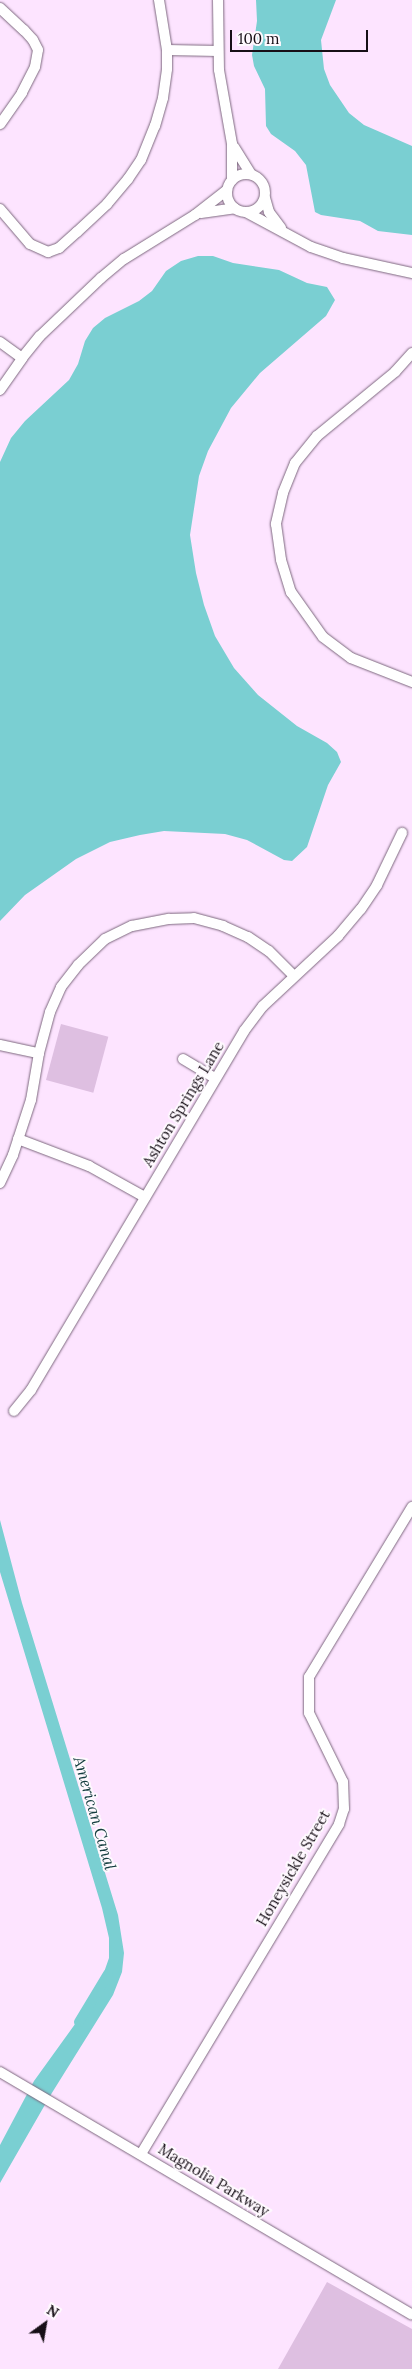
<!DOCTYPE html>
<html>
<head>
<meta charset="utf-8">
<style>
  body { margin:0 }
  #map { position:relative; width:412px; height:2369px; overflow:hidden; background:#fde4ff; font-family:Lora,serif }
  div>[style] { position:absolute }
  .green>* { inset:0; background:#debfe1; transform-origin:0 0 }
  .water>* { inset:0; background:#7acfd2 }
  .canal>* { height:10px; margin:-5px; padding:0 5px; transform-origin:5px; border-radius:5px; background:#7acfd2 }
  .roads { filter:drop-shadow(0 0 1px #7d687f) drop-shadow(0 0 1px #7d687f) }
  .minor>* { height:10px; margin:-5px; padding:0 5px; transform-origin:5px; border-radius:5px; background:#fff }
  .minor>.ring { margin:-5px; padding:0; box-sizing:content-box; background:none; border:10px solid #fff; border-radius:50% }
  span { translate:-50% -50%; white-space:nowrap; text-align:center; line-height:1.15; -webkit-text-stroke:4px #fef9fe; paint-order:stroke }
  .street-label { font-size:15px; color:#170f17 }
  .water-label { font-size:16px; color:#143d3f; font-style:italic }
  .north { position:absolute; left:20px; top:2299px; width:50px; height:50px; -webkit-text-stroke:4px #fef9fe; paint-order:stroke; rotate:32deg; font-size:14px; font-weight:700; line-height:20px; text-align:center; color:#170f17 }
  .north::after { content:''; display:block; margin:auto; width:18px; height:22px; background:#170f17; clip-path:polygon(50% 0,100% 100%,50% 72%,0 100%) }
  .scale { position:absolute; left:230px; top:30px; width:138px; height:22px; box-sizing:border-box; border:2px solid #170f17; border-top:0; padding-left:6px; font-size:15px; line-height:18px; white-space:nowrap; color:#170f17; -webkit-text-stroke:4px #fef9fe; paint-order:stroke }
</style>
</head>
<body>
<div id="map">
  <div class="green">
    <i style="left:61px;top:1024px;width:49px;height:58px;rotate:15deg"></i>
    <i style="clip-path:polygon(327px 2282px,412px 2329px,412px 2369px,278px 2369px)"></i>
  </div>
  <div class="water">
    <i style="clip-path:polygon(256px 0,336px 0,321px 40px,324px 69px,330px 85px,349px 113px,364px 125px,412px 146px,412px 235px,378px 231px,360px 221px,321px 215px,315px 212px,306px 165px,295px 151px,271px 134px,266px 126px,265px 89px,254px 66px,252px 55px,257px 21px)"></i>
    <i style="clip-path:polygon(198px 256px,213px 256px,233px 263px,279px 270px,307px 283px,327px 287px,335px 300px,326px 316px,260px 373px,231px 408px,208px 451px,199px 476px,190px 535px,196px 573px,204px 605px,215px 636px,234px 668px,258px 695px,297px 726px,327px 743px,337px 752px,341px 762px,328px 785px,307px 847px,292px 861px,284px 860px,247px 840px,225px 834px,164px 831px,140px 835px,110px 842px,76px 859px,25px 895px,0 921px,0 462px,11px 438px,25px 421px,69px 380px,78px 364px,85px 341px,93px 328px,105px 318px,139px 301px,152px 291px,166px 271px,181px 261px)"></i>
    <i style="clip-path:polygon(0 1520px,22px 1603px,118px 1915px,124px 1953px,122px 1972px,113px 1995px,50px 2096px,0 2183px,0 2145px,34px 2081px,96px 1995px,109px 1958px,109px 1938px,102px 1908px,0 1572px)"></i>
  </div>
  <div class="canal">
    <i style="left:79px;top:2022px;width:56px;rotate:-58.9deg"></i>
  </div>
  <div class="roads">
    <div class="minor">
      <i style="left:218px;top:0;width:70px;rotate:89.2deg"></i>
      <i style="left:219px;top:70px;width:75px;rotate:80deg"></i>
      <i style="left:232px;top:144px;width:36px;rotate:90deg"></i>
      <i style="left:0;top:8px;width:33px;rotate:43deg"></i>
      <i style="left:24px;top:30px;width:13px;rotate:48deg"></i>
      <i style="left:33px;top:40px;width:11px;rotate:63deg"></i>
      <i style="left:38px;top:50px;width:17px;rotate:100deg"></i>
      <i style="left:35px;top:67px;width:29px;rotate:117deg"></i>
      <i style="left:22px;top:93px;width:38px;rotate:125deg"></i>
      <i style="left:167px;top:50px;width:51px;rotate:1.1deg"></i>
      <i style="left:234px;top:147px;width:32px;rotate:58deg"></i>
      <i class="ring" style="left:227px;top:174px;width:28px;height:28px"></i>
      <i style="left:265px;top:198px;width:15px;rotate:74deg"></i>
      <i style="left:269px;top:212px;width:20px;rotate:53deg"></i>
      <i style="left:0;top:209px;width:46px;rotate:49.4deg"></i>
      <i style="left:30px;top:244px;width:20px;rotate:24deg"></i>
      <i style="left:48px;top:252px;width:12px;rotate:-20deg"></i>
      <i style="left:59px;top:248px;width:24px;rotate:-42deg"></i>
      <i style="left:77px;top:232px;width:41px;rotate:-43deg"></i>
      <i style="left:107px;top:204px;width:33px;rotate:-50deg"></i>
      <i style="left:128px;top:179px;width:23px;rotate:-56deg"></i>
      <i style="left:141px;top:160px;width:37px;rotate:-68deg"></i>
      <i style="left:155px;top:126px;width:29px;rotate:-74deg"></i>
      <i style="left:163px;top:98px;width:29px;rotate:-82deg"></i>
      <i style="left:167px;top:69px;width:19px;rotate:-90deg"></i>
      <i style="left:167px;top:50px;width:51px;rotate:-99.1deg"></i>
      <i style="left:246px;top:212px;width:74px;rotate:28.3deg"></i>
      <i style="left:311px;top:247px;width:34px;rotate:19deg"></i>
      <i style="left:343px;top:258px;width:71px;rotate:12.3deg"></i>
      <i style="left:201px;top:213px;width:34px;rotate:-8deg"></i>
      <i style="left:0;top:342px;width:27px;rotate:36deg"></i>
      <i style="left:412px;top:353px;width:25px;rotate:132deg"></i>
      <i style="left:395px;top:372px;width:101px;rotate:140.6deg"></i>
      <i style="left:317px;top:436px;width:35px;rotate:129deg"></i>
      <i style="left:295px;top:463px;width:32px;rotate:112deg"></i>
      <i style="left:283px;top:493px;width:32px;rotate:103deg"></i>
      <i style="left:276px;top:524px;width:36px;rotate:82deg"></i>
      <i style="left:281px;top:560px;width:34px;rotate:73deg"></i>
      <i style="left:291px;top:592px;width:55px;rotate:54.6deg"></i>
      <i style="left:323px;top:637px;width:35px;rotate:37deg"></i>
      <i style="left:351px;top:658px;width:66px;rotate:21.5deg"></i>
      <i style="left:0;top:390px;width:39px;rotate:-55deg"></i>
      <i style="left:22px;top:358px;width:28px;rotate:-51deg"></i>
      <i style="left:40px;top:336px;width:84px;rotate:-43.6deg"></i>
      <i style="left:101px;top:278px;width:30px;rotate:-40deg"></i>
      <i style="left:124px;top:259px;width:84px;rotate:-31.8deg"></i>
      <i style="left:195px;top:215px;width:41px;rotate:-38deg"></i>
      <i style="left:0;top:1045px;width:40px;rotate:12deg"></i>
      <i style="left:183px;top:1059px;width:37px;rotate:31deg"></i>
      <i style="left:18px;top:1139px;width:76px;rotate:20.8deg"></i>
      <i style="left:89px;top:1166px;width:64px;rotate:29deg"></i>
      <i style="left:0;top:1183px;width:31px;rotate:-65deg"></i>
      <i style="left:13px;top:1155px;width:58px;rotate:-71.9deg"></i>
      <i style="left:31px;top:1100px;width:48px;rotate:-80.3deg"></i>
      <i style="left:39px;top:1053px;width:42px;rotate:-75deg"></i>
      <i style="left:50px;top:1012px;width:27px;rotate:-66deg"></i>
      <i style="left:61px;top:987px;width:28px;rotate:-52deg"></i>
      <i style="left:78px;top:965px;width:37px;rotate:-44deg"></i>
      <i style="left:105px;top:939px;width:30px;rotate:-26deg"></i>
      <i style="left:132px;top:926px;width:38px;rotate:-11deg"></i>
      <i style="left:169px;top:919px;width:25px;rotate:-2deg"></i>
      <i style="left:194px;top:918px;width:30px;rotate:15deg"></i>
      <i style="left:223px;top:926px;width:27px;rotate:24deg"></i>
      <i style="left:248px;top:937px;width:25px;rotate:34deg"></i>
      <i style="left:269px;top:951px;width:35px;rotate:45deg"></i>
      <i style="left:14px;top:1411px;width:27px;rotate:-51deg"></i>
      <i style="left:31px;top:1390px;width:417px;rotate:-59.3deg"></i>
      <i style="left:244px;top:1031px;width:31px;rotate:-53deg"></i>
      <i style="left:263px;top:1006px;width:103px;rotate:-43deg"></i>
      <i style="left:338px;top:936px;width:35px;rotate:-50deg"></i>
      <i style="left:361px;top:909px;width:29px;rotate:-56deg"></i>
      <i style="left:377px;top:885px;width:58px;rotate:-64.3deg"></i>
      <i style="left:0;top:2072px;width:478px;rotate:30.5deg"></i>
      <i style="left:141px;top:2154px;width:385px;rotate:-59deg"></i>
      <i style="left:339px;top:1824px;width:16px;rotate:-72deg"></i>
      <i style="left:344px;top:1809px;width:27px;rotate:-92deg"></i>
      <i style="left:343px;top:1782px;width:77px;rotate:-116.2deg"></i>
      <i style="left:309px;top:1713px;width:36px;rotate:-90deg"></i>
      <i style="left:309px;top:1677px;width:199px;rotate:-58.8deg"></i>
    </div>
  </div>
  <div class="street-label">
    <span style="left:183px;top:1104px;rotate:-59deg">Ashton Springs Lane</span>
    <span style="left:293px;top:1868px;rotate:-60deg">Honeysickle Street</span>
    <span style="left:214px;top:2180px;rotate:31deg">Magnolia Parkway</span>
  </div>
  <div class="water-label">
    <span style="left:95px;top:1813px;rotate:74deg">American Canal</span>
  </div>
  <div class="north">N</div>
  <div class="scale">100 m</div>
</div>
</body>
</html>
